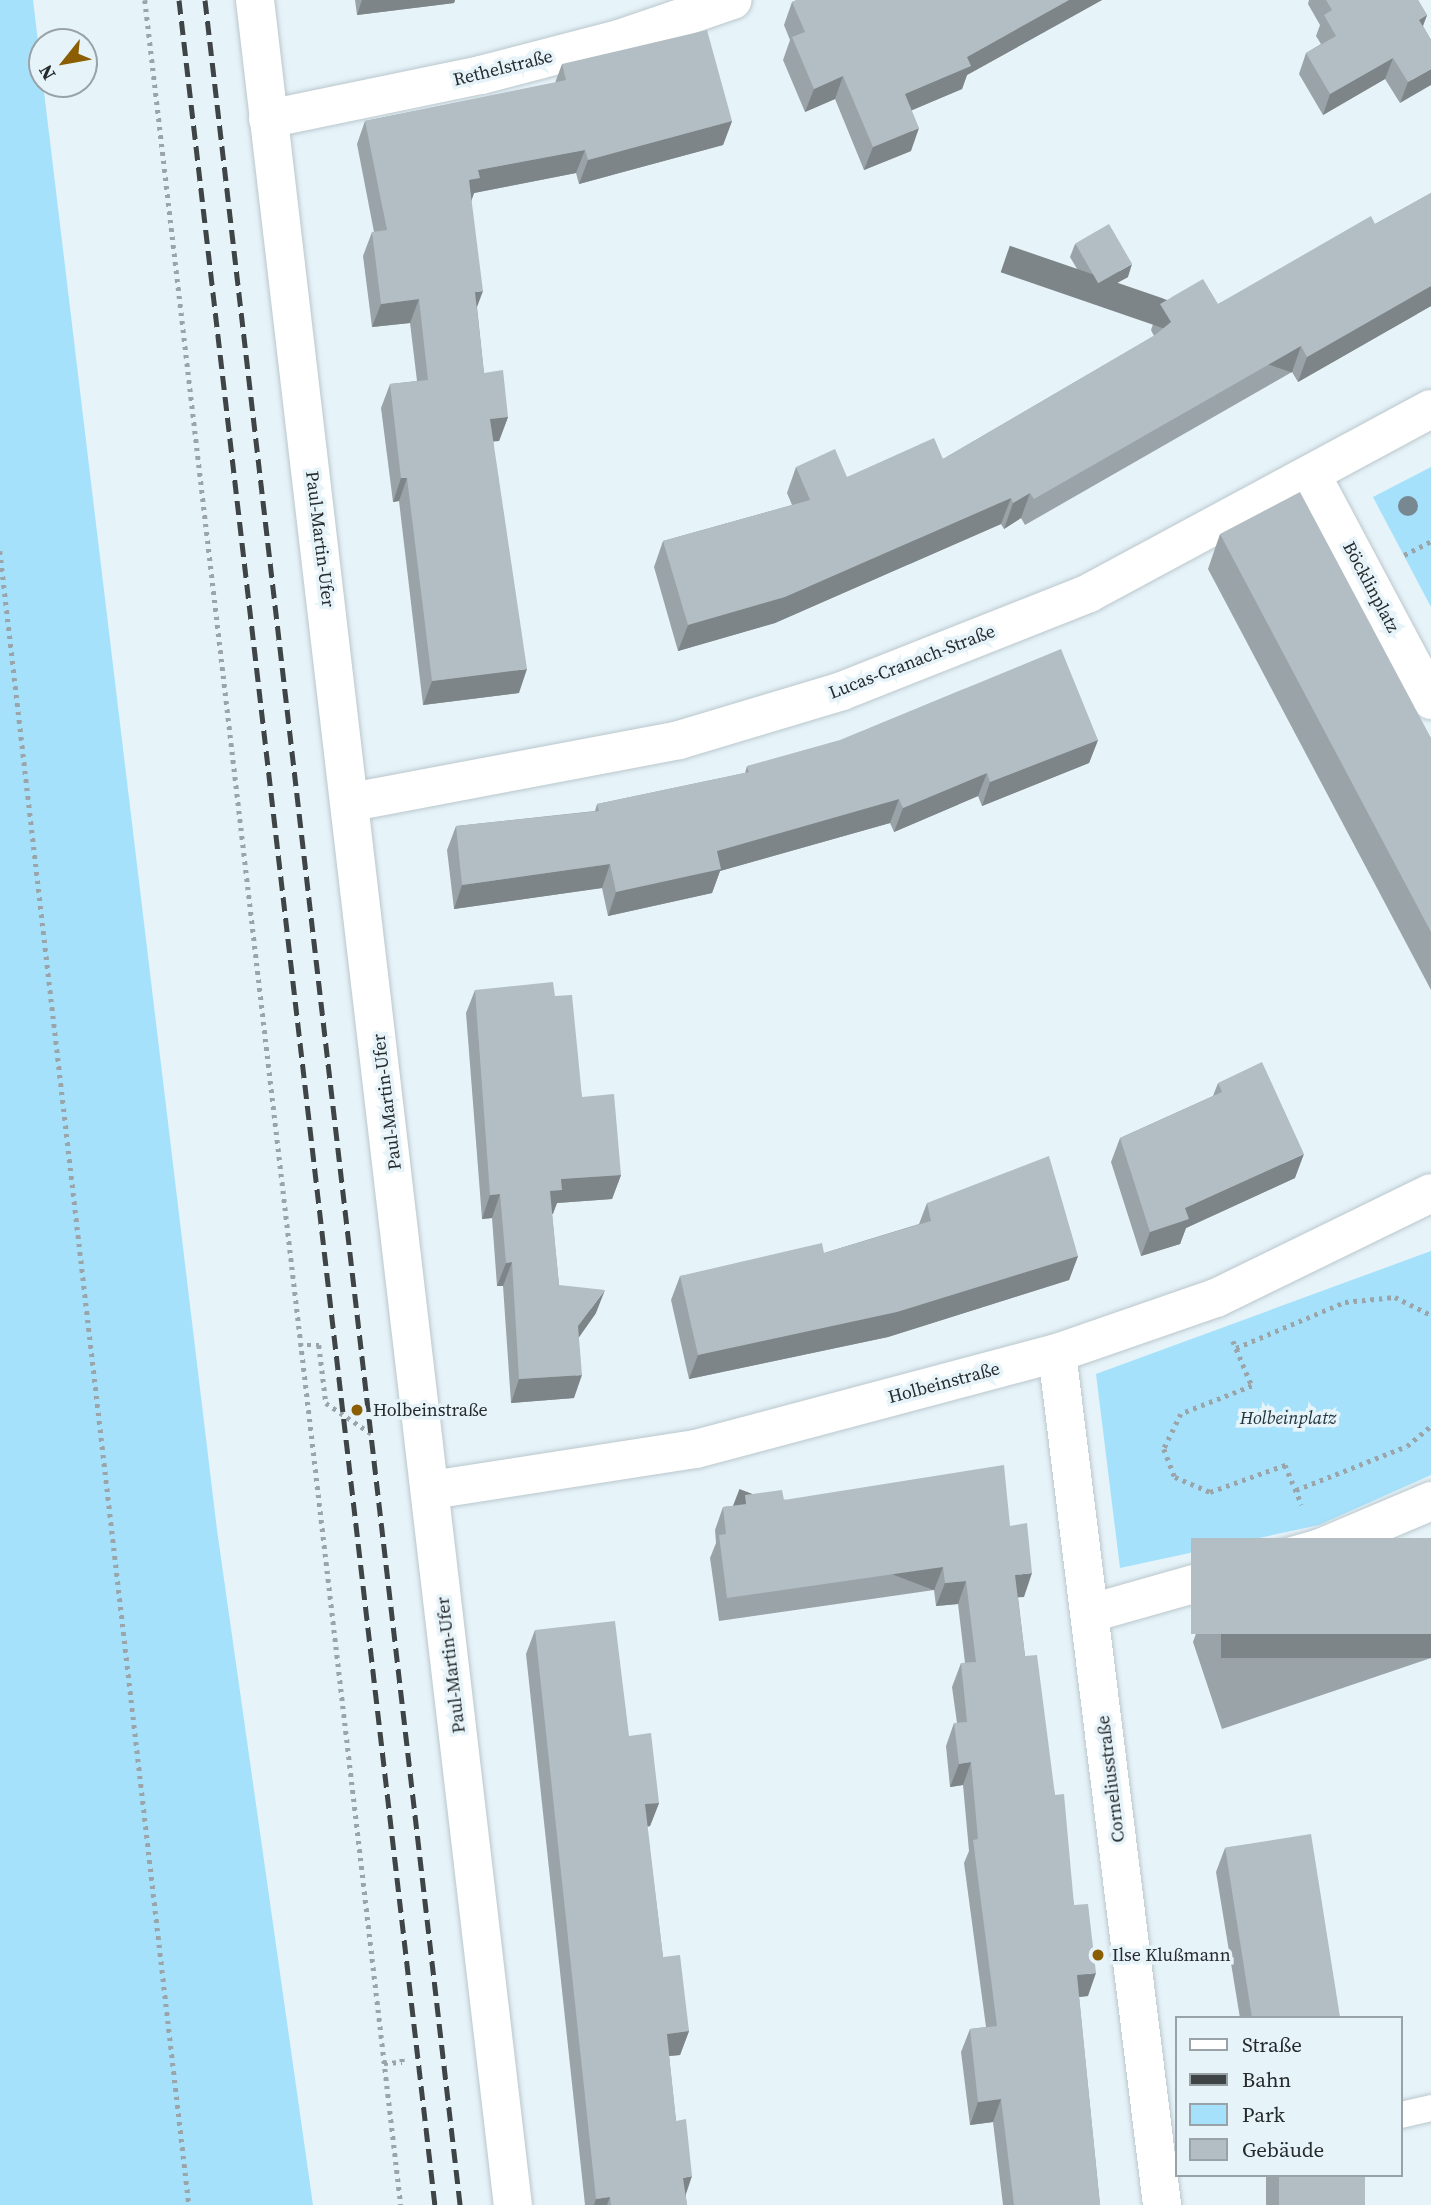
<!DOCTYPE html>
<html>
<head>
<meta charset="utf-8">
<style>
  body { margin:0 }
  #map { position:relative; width:1431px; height:2205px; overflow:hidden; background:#e6f3f9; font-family:"Source Serif 4",serif }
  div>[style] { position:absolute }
  .green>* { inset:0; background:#a5e1fb }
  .path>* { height:4.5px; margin-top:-2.25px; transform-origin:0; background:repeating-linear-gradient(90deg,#9ba5a9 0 3.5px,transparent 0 8.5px) }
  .roads { filter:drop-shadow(0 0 2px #bac7cc) drop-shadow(0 0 2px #bac7cc) }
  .lane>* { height:26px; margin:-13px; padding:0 13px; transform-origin:13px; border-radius:13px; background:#fff }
  .street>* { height:38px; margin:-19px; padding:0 19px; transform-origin:19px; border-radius:19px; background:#fff }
  .rail>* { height:5px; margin-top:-2.5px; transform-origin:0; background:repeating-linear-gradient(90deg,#3f4547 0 14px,transparent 0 21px) }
  .trees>* { width:20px; height:20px; margin:-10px; border-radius:50%; background:#778890 }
  .wall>* { inset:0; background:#99a3a8; transform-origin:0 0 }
  .shaded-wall>* { inset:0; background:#7d8588; transform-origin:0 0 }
  .building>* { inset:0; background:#b2bec3; transform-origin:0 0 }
  .dots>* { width:19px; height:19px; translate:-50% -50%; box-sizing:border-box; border:4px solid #e6f3f9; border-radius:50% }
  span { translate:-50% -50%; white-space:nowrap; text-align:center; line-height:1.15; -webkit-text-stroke:7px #e6f3f9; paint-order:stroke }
  .street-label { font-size:18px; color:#252a2c }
  .poi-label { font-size:18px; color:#252a2c }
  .left { translate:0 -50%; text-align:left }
  .park-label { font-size:18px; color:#1c313a; font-style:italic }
  .legend { position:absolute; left:1175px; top:2016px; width:228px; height:161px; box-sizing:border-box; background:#e6f3f9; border:2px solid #99a3a7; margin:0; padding:9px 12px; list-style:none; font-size:21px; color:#252a2c }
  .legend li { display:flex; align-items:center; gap:14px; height:35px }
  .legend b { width:35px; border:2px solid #99a3a7 }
  .north { position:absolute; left:28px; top:28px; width:70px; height:70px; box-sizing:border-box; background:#e6f3f9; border:2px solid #99a3a7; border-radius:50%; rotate:239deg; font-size:19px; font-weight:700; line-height:28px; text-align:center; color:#252a2c }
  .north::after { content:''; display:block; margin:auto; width:24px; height:32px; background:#8b5e02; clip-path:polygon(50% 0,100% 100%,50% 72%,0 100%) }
</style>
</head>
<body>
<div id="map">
  <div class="green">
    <i style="clip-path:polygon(0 0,33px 0,217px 1530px,313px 2205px,0 2205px)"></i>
    <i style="clip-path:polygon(1431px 467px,1431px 607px,1373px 497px)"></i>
    <i style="clip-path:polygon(1431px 1251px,1431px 1475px,1319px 1525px,1120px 1568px,1096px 1374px)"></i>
  </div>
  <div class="path">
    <i style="left:145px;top:0;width:2220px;rotate:83.38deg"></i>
    <i style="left:0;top:551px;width:1665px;rotate:83.48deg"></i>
    <i style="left:1404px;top:555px;width:30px;rotate:-27deg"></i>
    <i style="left:1233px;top:1341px;width:49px;rotate:67.1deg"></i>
    <i style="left:1252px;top:1386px;width:76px;rotate:158.5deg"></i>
    <i style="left:1181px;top:1414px;width:39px;rotate:116deg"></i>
    <i style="left:1164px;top:1449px;width:30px;rotate:69deg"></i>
    <i style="left:1175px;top:1477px;width:38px;rotate:23deg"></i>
    <i style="left:1210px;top:1492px;width:80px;rotate:-19.8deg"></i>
    <i style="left:1285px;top:1465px;width:43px;rotate:67deg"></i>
    <i style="left:299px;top:1345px;width:20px"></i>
    <i style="left:319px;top:1345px;width:58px;rotate:83.1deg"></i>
    <i style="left:326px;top:1403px;width:59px;rotate:34deg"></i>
    <i style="left:1236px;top:1348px;width:118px;rotate:-22.9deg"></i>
    <i style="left:1345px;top:1302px;width:50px;rotate:-5.7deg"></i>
    <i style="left:1395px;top:1297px;width:40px;rotate:26.6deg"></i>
    <i style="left:1296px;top:1490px;width:119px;rotate:-21.6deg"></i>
    <i style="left:1407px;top:1446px;width:31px;rotate:-40deg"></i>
    <i style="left:384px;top:2063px;width:18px;rotate:-3deg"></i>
    <i style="left:402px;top:2062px;width:8px;rotate:-97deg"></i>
  </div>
  <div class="roads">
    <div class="lane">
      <i style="left:1401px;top:2115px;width:31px;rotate:-13deg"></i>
    </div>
    <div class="street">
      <i style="left:255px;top:0;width:2220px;rotate:83.33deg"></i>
      <i style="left:268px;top:119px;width:217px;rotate:-11.7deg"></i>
      <i style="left:481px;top:75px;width:143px;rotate:-14.6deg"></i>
      <i style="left:619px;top:39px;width:120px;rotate:-18.9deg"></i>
      <i style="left:1311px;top:474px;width:256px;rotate:62deg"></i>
      <i style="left:352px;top:802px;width:333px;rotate:-10.7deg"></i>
      <i style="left:679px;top:740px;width:170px;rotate:-16.7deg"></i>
      <i style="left:842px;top:691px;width:266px;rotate:-21.6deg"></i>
      <i style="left:1089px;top:593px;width:388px;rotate:-28.3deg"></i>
      <i style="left:1057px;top:1353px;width:858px;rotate:82.97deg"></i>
      <i style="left:431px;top:1490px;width:268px;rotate:-8.8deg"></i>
      <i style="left:696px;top:1449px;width:374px;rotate:-14.9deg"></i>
      <i style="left:1057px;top:1353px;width:168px;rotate:-19.1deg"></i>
      <i style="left:1216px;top:1298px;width:239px;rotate:-26deg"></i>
      <i style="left:1091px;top:1613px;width:238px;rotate:-15.8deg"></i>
      <i style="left:1320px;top:1548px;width:121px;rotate:-22.9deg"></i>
    </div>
  </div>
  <div class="rail">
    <i style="left:179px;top:0;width:2220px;rotate:83.38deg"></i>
    <i style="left:205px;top:0;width:2220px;rotate:83.4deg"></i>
  </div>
  <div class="trees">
    <i style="left:1408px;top:506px"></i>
  </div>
  <div class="wall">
    <i style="clip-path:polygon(355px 0,455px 0,454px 3px,357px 15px)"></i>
    <i style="clip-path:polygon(797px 0,1102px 0,967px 75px,962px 89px,912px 110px,911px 151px,864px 170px,835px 99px,805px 112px,783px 60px,790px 40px,784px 25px,792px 2px)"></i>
    <i style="clip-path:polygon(1309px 0,1418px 0,1427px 15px,1423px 26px,1431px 40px,1400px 103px,1385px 79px,1323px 115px,1299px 74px,1306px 53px,1321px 44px,1316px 36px,1320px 25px,1308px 4px)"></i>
    <i style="clip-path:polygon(562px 64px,732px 121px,723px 145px,579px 184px,576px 173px,474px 193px,471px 201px,477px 307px,484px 373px,508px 417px,499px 441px,493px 441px,519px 693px,423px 705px,399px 501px,393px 502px,381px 408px,390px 384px,417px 381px,410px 323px,372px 327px,363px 256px,372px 232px,374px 232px,357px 144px,365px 121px,555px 83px)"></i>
    <i style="clip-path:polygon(1431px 193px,1431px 306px,1298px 382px,1292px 372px,1025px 525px,1021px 518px,1004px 529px,1001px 524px,775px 623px,678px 651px,654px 567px,663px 541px,792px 505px,787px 493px,796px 467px,847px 477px,943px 459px,1154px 336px,1151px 330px,1160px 304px,1218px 304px,1375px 224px)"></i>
    <i style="clip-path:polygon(1075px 244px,1128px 277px,1093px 296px,1070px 257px)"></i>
    <i style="clip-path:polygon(1220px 534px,1431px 738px,1431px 990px,1208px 569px)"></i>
    <i style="clip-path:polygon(1098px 740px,1089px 763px,982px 806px,978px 796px,894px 832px,890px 823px,720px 871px,712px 893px,608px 916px,602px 888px,454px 909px,447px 850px,456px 826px,595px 811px,597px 804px,745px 773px,747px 766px)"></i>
    <i style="clip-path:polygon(475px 990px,555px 996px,582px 1097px,621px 1175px,612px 1199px,557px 1203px,552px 1214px,559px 1285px,596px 1313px,579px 1337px,574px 1398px,511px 1403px,503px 1286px,497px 1286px,492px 1218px,482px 1219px,466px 1013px)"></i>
    <i style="clip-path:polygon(1218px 1083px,1295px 1178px,1186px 1228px,1180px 1244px,1141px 1256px,1111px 1162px,1120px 1138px,1213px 1096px)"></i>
    <i style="clip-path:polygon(927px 1203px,1078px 1256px,1069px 1280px,888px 1337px,689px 1379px,671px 1300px,680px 1276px,824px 1253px,919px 1224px)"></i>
    <i style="clip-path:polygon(745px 1495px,1010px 1526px,1024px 1597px,1018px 1597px,1025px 1656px,1055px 1795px,1074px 1905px,1088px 1996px,1079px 1997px,1100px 2205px,1003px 2205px,993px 2122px,970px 2125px,961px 2052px,970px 2029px,986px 2027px,964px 1863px,969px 1851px,963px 1785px,950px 1787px,946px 1746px,954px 1723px,957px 1723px,952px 1687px,961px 1663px,965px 1663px,958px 1604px,936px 1606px,934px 1590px,719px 1621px,710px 1558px,716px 1543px,715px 1530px,723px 1507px,741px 1505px)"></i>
    <i style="clip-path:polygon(1431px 1538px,1431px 1658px,1222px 1729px,1193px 1642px,1203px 1614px)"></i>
    <i style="clip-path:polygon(535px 1630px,629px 1736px,659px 1803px,650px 1826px,647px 1827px,663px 1957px,689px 2031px,680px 2055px,669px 2056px,676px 2121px,687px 2205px,585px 2205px,526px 1654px)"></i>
    <i style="clip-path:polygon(1225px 1848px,1340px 2018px,1240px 2018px,1216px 1872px)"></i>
    <i style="left:1266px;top:2175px;width:99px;height:30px"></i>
  </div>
  <div class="shaded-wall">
    <i style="clip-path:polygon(362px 0,455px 0,454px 3px,357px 15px)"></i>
    <i style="clip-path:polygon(1069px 0,1102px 0,967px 75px,962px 89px,896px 117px,905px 94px,967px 57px)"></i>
    <i style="clip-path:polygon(1427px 15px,1419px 36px,1419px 20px)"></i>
    <i style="clip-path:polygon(1393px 58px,1385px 79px,1323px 115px,1330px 94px)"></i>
    <i style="clip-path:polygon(1431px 69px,1431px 85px,1400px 103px,1408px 82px)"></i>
    <i style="clip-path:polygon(843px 76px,835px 99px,805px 112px,814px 89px)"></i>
    <i style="clip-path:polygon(732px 121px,723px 145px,579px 184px,588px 160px)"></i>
    <i style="clip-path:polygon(919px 128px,911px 151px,864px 170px,873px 147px)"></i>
    <i style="clip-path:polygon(585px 150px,576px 173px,474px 193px,471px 202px,469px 180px,478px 170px)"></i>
    <i style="clip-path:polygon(1132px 264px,1128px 277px,1093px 296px,1097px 284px)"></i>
    <i style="clip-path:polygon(1431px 286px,1431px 306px,1298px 382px,1307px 357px)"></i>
    <i style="clip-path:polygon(483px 291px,474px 315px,475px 292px)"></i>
    <i style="clip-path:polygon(419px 299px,410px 323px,372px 327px,381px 304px)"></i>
    <i style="left:1301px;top:346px;width:28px;height:308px;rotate:109deg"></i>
    <i style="clip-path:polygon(508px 417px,499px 441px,481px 443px,490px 419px)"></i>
    <i style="clip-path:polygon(401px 478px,407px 478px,399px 501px,393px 502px)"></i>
    <i style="clip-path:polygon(1030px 493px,1021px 518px,1004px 529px,1013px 503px)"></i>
    <i style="clip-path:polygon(1011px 498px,1001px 524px,775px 623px,678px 651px,688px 625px)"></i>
    <i style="clip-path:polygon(527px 669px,519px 693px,423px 705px,432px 681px)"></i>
    <i style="clip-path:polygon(1098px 740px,1089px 763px,982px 806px,990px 782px)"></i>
    <i style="clip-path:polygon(987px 773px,978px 796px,894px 832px,903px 808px)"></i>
    <i style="clip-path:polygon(899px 799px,890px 823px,720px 871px,712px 893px,608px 916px,616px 892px,717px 851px)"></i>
    <i style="clip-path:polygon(610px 864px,602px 888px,454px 909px,462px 885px)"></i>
    <i style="clip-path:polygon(1304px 1154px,1295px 1178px,1186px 1228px,1180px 1244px,1141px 1256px,1150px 1232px,1185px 1208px)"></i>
    <i style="clip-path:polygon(621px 1175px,612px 1199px,557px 1203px,553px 1214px,542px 1215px,550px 1191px,561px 1179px)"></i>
    <i style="clip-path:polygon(500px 1194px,492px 1218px,482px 1219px,490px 1195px)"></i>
    <i style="clip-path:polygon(1078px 1256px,1069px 1280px,888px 1337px,689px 1379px,698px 1355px)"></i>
    <i style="clip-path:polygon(512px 1262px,503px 1286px,497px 1286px,506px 1263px)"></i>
    <i style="clip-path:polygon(605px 1290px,596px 1313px,570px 1350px,578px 1326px)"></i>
    <i style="clip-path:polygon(582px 1375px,574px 1398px,511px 1403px,519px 1379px)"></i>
    <i style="left:943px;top:1567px;width:25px;height:218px;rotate:111deg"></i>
    <i style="clip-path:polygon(1032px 1573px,1024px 1597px,1007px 1598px,1015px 1575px)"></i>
    <i style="clip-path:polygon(966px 1581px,958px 1604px,936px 1606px,945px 1583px)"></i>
    <i style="left:1431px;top:1634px;width:24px;height:210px;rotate:90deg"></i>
    <i style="clip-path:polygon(971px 1762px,963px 1785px,950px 1787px,959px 1764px)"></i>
    <i style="clip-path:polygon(659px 1803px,650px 1826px,636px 1828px,645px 1804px)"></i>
    <i style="clip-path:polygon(1096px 1973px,1088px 1996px,1069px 1998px,1077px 1975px)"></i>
    <i style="clip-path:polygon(689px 2031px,680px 2055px,658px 2057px,667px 2034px)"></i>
    <i style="clip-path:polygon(1001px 2099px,993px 2122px,970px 2125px,978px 2102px)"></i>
    <i style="clip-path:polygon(692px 2176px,684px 2200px,683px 2178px)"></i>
    <i style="clip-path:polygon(610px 2197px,607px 2205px,594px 2205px,596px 2199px)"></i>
  </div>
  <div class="building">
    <i style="clip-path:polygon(797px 0,1069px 0,967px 57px,971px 66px,905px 94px,919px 128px,873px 147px,843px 76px,814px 89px,792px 37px,805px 32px,792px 2px)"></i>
    <i style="clip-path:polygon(1326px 0,1418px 0,1427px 15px,1419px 20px,1431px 40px,1431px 69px,1408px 82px,1393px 58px,1330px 94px,1306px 53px,1336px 36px,1324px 15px,1332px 10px)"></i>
    <i style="clip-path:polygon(707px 30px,732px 121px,588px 160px,585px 150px,478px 170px,480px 178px,469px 180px,483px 291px,475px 292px,484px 373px,503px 370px,508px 417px,490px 419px,527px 669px,432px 681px,407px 478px,401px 478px,390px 384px,428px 380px,419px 299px,381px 304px,372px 232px,387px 230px,365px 121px,566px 80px,562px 64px)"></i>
    <i style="clip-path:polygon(1431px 193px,1431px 286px,1307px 357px,1301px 346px,1034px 499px,1030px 493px,1013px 503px,1011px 498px,785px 597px,688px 625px,663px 541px,810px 500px,796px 467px,835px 449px,847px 477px,934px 438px,943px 459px,1155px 335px,1171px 322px,1160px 304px,1203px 279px,1218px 304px,1371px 216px,1375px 224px)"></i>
    <i style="left:1109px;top:224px;width:46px;height:39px;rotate:60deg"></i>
    <i style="clip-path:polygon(1300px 492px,1431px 738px,1431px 932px,1220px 534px)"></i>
    <i style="clip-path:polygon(1061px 649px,1098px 740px,990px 782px,987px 773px,903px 808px,899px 799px,717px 851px,721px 869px,616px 892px,610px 864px,462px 885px,456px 826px,599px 811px,597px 804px,749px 772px,747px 766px,840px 740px)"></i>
    <i style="clip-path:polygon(553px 982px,555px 996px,572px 995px,582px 1097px,614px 1094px,621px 1175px,561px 1179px,562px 1190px,550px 1191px,559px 1285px,605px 1290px,578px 1326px,582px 1375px,519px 1379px,512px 1262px,506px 1263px,500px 1194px,490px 1195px,475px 990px)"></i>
    <i style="clip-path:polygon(1262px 1062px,1304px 1154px,1185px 1208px,1189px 1219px,1150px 1232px,1120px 1138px,1222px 1092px,1218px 1083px)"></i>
    <i style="clip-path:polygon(1049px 1156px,1078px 1256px,897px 1312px,698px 1355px,680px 1276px,822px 1243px,824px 1253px,931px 1221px,927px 1203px)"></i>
    <i style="clip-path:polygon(1004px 1465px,1010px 1526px,1027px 1523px,1032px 1573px,1015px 1575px,1025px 1656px,1037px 1655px,1055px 1795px,1064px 1794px,1074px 1905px,1088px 1904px,1096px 1973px,1077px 1975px,1100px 2205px,1014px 2205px,1001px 2099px,978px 2102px,970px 2029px,997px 2026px,973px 1840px,978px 1839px,971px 1762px,959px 1764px,954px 1723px,967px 1722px,961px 1663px,976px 1662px,966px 1581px,945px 1583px,943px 1567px,727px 1598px,719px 1535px,726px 1534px,723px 1507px,746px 1504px,745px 1495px,782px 1490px,784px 1500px)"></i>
    <i style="left:1431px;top:1538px;width:96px;height:240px;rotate:90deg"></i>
    <i style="clip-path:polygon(615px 1621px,629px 1736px,651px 1733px,659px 1803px,645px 1804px,663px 1957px,680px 1955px,689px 2031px,667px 2034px,676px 2121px,686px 2119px,692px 2176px,683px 2178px,687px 2205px,611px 2205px,610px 2197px,596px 2199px,535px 1630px)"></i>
    <i style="left:1311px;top:1834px;width:186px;height:87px;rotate:81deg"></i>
    <i style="left:1279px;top:2175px;width:86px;height:30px"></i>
  </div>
  <div class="dots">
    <i style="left:357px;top:1410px;background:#8b5e02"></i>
    <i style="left:1098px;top:1955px;background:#8b5e02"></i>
  </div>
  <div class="street-label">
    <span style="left:503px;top:68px;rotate:-14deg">Rethelstraße</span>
    <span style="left:320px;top:539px;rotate:83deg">Paul-Martin-Ufer</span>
    <span style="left:1371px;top:587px;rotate:62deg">Böcklinplatz</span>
    <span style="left:912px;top:662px;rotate:-21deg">Lucas-Cranach-Straße</span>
    <span style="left:387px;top:1102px;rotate:-97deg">Paul-Martin-Ufer</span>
    <span style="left:944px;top:1383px;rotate:-15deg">Holbeinstraße</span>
    <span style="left:451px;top:1665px;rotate:-97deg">Paul-Martin-Ufer</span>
    <span style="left:1111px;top:1779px;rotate:-97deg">Corneliusstraße</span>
  </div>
  <div class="poi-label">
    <span class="left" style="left:373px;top:1410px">Holbeinstraße</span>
    <span class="left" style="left:1112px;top:1955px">Ilse Klußmann</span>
  </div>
  <div class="park-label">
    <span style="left:1288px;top:1418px">Holbeinplatz</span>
  </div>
  <ul class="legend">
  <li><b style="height:9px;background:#fff"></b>Straße</li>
  <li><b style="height:9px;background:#3f4547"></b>Bahn</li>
  <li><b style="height:19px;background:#a5e1fb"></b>Park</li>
  <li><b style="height:19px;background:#b2bec3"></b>Gebäude</li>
  </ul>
  <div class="north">N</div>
</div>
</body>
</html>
